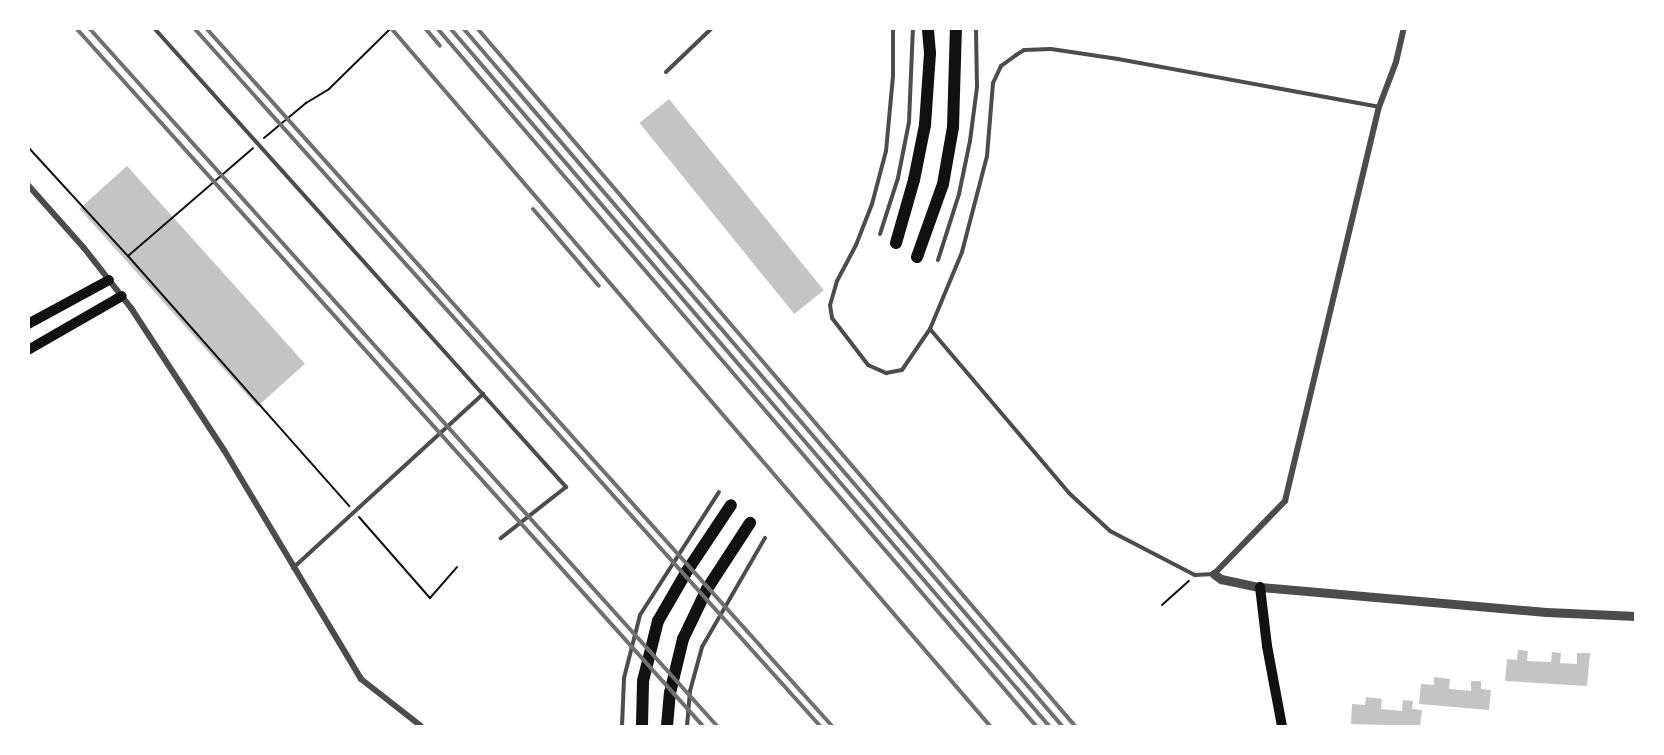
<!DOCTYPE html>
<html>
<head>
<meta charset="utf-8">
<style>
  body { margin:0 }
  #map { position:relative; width:1664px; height:755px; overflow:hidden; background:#fff; font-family:Roboto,sans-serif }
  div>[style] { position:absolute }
  .building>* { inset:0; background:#c4c4c4; transform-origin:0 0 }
  .path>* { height:2px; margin:-1px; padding:0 1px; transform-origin:1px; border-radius:1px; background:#111 }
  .service>* { height:4px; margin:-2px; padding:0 2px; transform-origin:2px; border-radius:2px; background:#4c4c4c }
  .minor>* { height:6px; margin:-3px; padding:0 3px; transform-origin:3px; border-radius:3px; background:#4c4c4c }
  .tertiary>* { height:9px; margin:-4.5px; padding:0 4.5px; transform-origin:4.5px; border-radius:4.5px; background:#4c4c4c }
  .secondary>* { height:10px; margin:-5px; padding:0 5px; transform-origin:5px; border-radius:5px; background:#111 }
  .primary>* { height:12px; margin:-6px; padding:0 6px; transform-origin:6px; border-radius:6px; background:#111 }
  .rail>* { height:4px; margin:-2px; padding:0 2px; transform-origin:2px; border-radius:2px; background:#707070 }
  span { translate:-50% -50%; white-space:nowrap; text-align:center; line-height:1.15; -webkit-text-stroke:5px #fff; paint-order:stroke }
  .frame { position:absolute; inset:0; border:30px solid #fff; pointer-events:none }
</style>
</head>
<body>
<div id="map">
  <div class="building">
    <i style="left:669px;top:99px;width:246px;height:38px;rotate:51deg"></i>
    <i style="left:127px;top:166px;width:266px;height:64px;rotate:48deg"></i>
    <i style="clip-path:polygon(1518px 650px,1528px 651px,1527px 661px,1551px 662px,1552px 652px,1561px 653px,1560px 663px,1577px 664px,1577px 653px,1590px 653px,1587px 686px,1505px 681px,1507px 659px,1517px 660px)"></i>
    <i style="clip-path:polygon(1434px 677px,1450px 679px,1449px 689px,1471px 691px,1471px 681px,1481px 681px,1481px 689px,1491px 690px,1489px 710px,1419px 704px,1421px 684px,1434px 685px)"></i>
    <i style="clip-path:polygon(1366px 697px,1382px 699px,1381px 709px,1402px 711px,1403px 700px,1413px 701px,1412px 709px,1422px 710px,1420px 726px,1351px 724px,1352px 704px,1365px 705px)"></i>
  </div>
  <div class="path">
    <i style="left:264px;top:138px;width:55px;rotate:-39.8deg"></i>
    <i style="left:306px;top:103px;width:27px;rotate:-31deg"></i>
    <i style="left:329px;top:89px;width:87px;rotate:-44.5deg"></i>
    <i style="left:28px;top:147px;width:148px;rotate:47.5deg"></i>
    <i style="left:128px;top:256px;width:165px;rotate:-40.8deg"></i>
    <i style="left:128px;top:256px;width:334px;rotate:48.5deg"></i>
    <i style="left:359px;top:517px;width:108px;rotate:48.8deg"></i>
    <i style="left:430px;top:598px;width:41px;rotate:-48.9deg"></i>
    <i style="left:1162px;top:605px;width:36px;rotate:-42deg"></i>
  </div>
  <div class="service">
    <i style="left:154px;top:28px;width:617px;rotate:48.09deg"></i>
    <i style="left:566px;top:487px;width:83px;rotate:141.9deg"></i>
    <i style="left:893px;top:28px;width:48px;rotate:90deg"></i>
    <i style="left:893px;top:76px;width:75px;rotate:95.3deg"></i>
    <i style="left:886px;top:151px;width:55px;rotate:104.8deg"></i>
    <i style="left:872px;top:204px;width:44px;rotate:111.3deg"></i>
    <i style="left:856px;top:245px;width:41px;rotate:117.8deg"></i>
    <i style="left:837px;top:281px;width:25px;rotate:106deg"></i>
    <i style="left:830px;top:305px;width:13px;rotate:81deg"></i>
    <i style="left:832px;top:318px;width:59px;rotate:52.5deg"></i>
    <i style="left:868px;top:365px;width:20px;rotate:24deg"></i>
    <i style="left:886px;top:373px;width:16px;rotate:-11deg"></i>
    <i style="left:902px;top:370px;width:50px;rotate:-55.7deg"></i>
    <i style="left:930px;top:329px;width:83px;rotate:-67.4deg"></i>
    <i style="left:962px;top:252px;width:99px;rotate:-75.4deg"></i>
    <i style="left:987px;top:156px;width:73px;rotate:-85.3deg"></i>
    <i style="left:993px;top:83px;width:19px;rotate:-65deg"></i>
    <i style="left:1001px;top:66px;width:19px;rotate:-36deg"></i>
    <i style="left:1016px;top:55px;width:9px;rotate:-32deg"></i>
    <i style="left:1024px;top:50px;width:27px;rotate:-2deg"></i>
    <i style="left:1051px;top:49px;width:68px;rotate:8.5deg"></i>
    <i style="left:1118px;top:59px;width:265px;rotate:10.4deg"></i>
    <i style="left:666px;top:72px;width:64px;rotate:-43.7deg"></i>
    <i style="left:880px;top:234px;width:59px;rotate:-72.2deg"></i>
    <i style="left:898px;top:178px;width:57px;rotate:-78.9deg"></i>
    <i style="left:909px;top:122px;width:94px;rotate:-87.6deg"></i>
    <i style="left:938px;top:260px;width:69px;rotate:-72.3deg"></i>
    <i style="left:959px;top:194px;width:54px;rotate:-78.3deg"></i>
    <i style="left:970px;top:141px;width:54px;rotate:-82.6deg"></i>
    <i style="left:977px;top:87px;width:59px;rotate:-91deg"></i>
    <i style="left:930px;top:329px;width:215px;rotate:49.7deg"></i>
    <i style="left:1069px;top:493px;width:56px;rotate:42.8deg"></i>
    <i style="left:1110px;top:531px;width:96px;rotate:27.4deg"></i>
    <i style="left:1195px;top:575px;width:19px;rotate:-3deg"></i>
    <i style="left:293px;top:568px;width:258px;rotate:-42.5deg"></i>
    <i style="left:622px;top:726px;width:48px;rotate:-87.6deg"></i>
    <i style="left:624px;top:678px;width:65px;rotate:-75.7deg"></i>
    <i style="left:640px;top:615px;width:146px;rotate:-57.3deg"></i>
    <i style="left:687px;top:726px;width:35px;rotate:-85deg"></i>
    <i style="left:690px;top:691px;width:46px;rotate:-74.7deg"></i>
    <i style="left:702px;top:647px;width:126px;rotate:-60deg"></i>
  </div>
  <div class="minor">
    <i style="left:28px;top:185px;width:84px;rotate:48.4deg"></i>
    <i style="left:84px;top:248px;width:76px;rotate:51.9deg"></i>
    <i style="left:131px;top:308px;width:170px;rotate:56.8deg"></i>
    <i style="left:224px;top:450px;width:267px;rotate:59.1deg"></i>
    <i style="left:361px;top:679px;width:76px;rotate:38.1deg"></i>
    <i style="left:1214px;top:574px;width:102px;rotate:-45.8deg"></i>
    <i style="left:1285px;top:501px;width:405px;rotate:-76.6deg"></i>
    <i style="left:1379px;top:107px;width:48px;rotate:-69.3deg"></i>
    <i style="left:1396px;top:62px;width:35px;rotate:-77deg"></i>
  </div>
  <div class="tertiary">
    <i style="left:1214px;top:574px;width:9px;rotate:36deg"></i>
    <i style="left:1221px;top:579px;width:40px;rotate:12deg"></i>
    <i style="left:1260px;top:587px;width:287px;rotate:5deg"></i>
    <i style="left:1546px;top:612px;width:90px;rotate:2.5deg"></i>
  </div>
  <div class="secondary">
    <i style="left:28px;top:324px;width:92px;rotate:-28.5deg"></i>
    <i style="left:28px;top:350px;width:108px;rotate:-29.9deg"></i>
    <i style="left:1260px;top:587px;width:59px;rotate:83.2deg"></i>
    <i style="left:1267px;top:646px;width:81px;rotate:79.4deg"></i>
  </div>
  <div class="primary">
    <i style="left:896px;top:243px;width:66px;rotate:-74.1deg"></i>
    <i style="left:914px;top:180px;width:56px;rotate:-78.7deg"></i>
    <i style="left:925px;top:125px;width:72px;rotate:-86deg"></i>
    <i style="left:930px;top:53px;width:25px;rotate:-95deg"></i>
    <i style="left:917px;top:257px;width:77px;rotate:-70.4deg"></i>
    <i style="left:943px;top:184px;width:58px;rotate:-80deg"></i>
    <i style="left:953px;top:127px;width:99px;rotate:-88.3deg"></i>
    <i style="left:642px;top:726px;width:45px;rotate:-88.7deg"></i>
    <i style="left:643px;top:681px;width:62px;rotate:-76deg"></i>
    <i style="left:658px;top:621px;width:58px;rotate:-59.9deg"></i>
    <i style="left:687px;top:571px;width:79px;rotate:-56.3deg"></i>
    <i style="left:667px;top:726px;width:33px;rotate:-85deg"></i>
    <i style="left:670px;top:693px;width:56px;rotate:-76.5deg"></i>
    <i style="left:683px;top:639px;width:55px;rotate:-64.4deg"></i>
    <i style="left:707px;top:589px;width:79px;rotate:-56.9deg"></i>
  </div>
  <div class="rail">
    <i style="left:76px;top:28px;width:938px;rotate:48.07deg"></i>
    <i style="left:89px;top:28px;width:939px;rotate:48.02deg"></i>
    <i style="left:194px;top:28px;width:938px;rotate:48.11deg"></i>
    <i style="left:206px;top:28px;width:938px;rotate:48.11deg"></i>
    <i style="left:391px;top:28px;width:920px;rotate:49.36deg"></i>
    <i style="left:425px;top:28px;width:23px;rotate:50deg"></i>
    <i style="left:437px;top:28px;width:920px;rotate:49.36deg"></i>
    <i style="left:450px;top:28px;width:920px;rotate:49.36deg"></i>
    <i style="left:463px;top:28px;width:920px;rotate:49.36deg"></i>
    <i style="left:477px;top:28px;width:919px;rotate:49.41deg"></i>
    <i style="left:533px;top:209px;width:101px;rotate:49.4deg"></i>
  </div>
  <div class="frame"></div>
</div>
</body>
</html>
